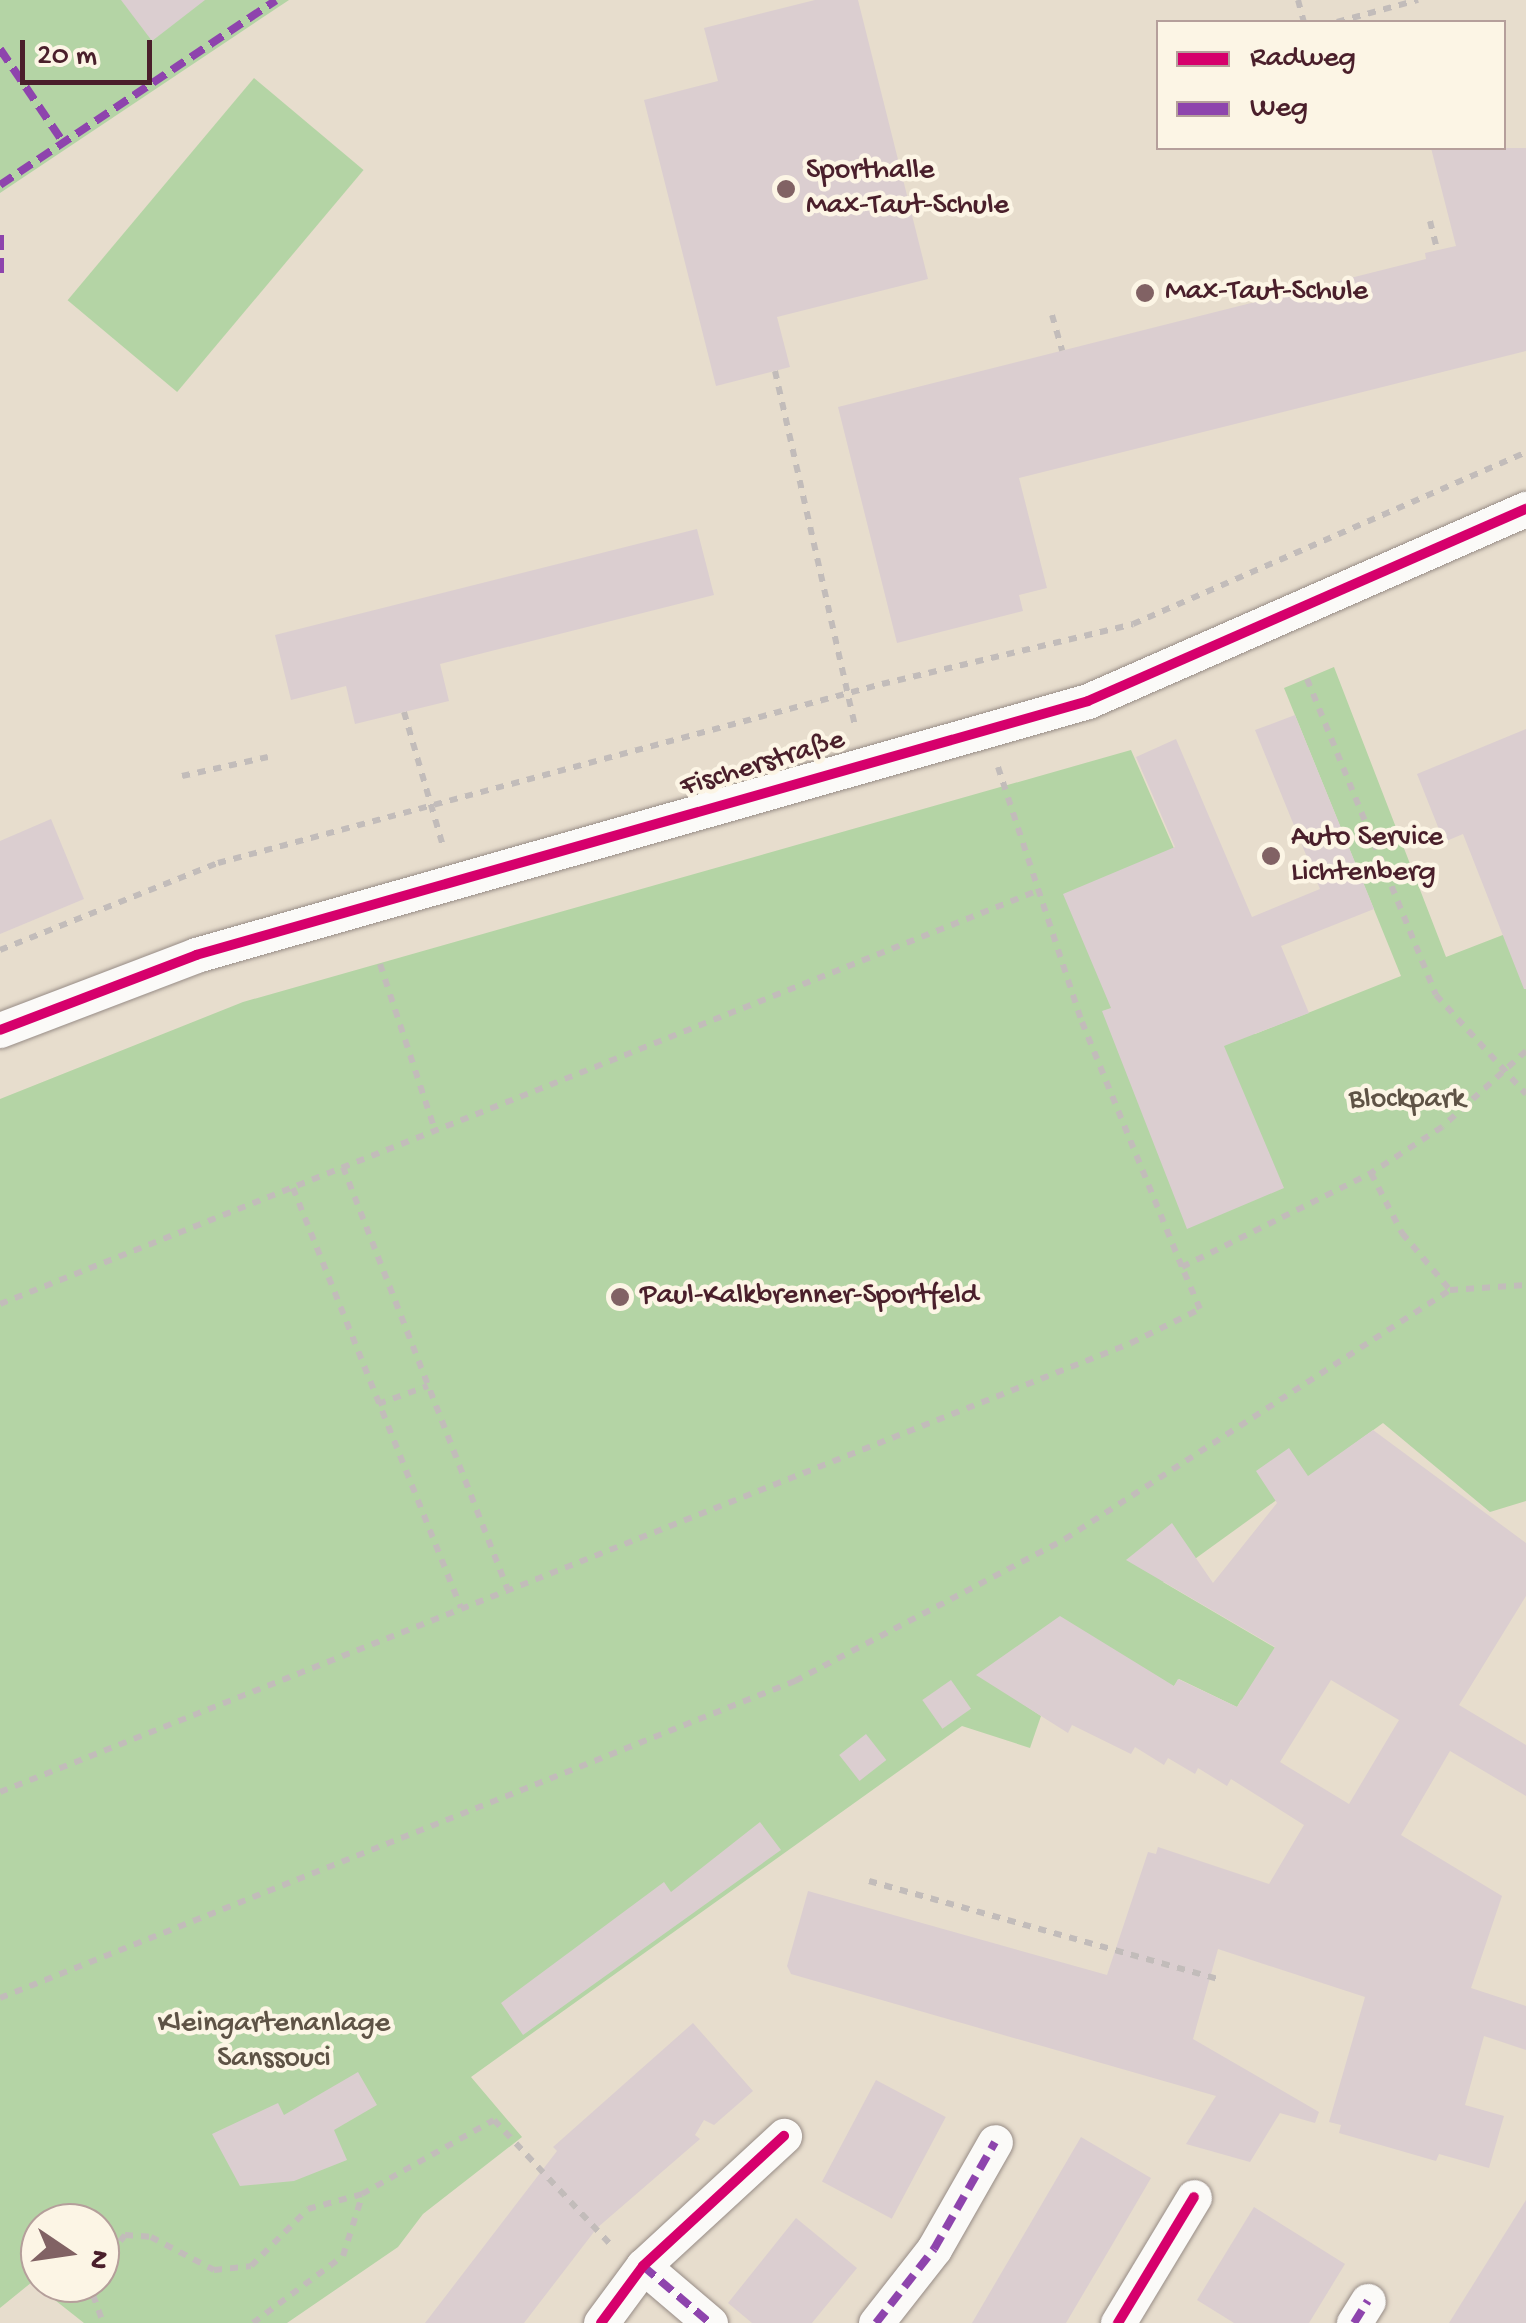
<!DOCTYPE html>
<html>
<head>
<meta charset="utf-8">
<style>
  body { margin:0 }
  #map { position:relative; width:1526px; height:2323px; overflow:hidden; background:#e7ddcd; font-family:"Gochi Hand",sans-serif }
  div>[style] { position:absolute }
  .green>* { inset:0; background:#b4d4a5; transform-origin:0 0 }
  .building>* { inset:0; background:#dbced0; transform-origin:0 0 }
  .path>* { height:6px; margin-top:-3px; transform-origin:0; background:repeating-linear-gradient(90deg,#c2bcba 0 8px,transparent 0 16px) }
  .roads { filter:drop-shadow(0 0 2px #978c86) drop-shadow(0 0 2px #978c86) }
  .minor>* { height:35px; margin:-17.5px; padding:0 17.5px; transform-origin:17.5px; border-radius:17.5px; background:#fbfaf8 }
  .quiet>* { height:8px; margin-top:-4px; transform-origin:0; background:repeating-linear-gradient(90deg,#8e44ad 0 15px,transparent 0 23px) }
  .cycleway>* { height:10px; margin:-5px; padding:0 5px; transform-origin:5px; border-radius:5px; background:#d6006c }
  .dots>* { width:28px; height:28px; translate:-50% -50%; box-sizing:border-box; border:5px solid #fcf5e5; border-radius:50% }
  span { translate:-50% -50%; white-space:nowrap; text-align:center; line-height:1.15; -webkit-text-stroke:9px #fcf5e5; paint-order:stroke }
  .poi-label { font-size:30px; color:#4a1f2b }
  .left { translate:0 -50%; text-align:left }
  .street-label { font-size:30px; color:#4a1f2b }
  .park-label { font-size:30px; color:#5e5346 }
  .legend { position:absolute; left:1156px; top:20px; width:350px; height:130px; box-sizing:border-box; background:#fcf5e5; border:2px solid #b59f9b; margin:0; padding:12px 18px; list-style:none; font-size:30px; color:#4a1f2b }
  .legend li { display:flex; align-items:center; gap:20px; height:50px }
  .legend b { width:50px; border:2px solid #b59f9b }
  .north { position:absolute; left:20px; top:2203px; width:100px; height:100px; box-sizing:border-box; background:#fcf5e5; border:2px solid #b59f9b; border-radius:50%; rotate:103deg; font-size:28px; font-weight:700; line-height:40px; text-align:center; color:#4a1f2b }
  .north::after { content:''; display:block; margin:auto; width:35px; height:45px; background:#816264; clip-path:polygon(50% 0,100% 100%,50% 72%,0 100%) }
  .scale { position:absolute; left:20px; top:40px; width:132px; height:45px; box-sizing:border-box; border:5px solid #4a1f2b; border-top:0; padding-left:12px; font-size:30px; line-height:35px; white-space:nowrap; color:#4a1f2b; -webkit-text-stroke:8px #fcf5e5; paint-order:stroke }
</style>
</head>
<body>
<div id="map">
  <div class="green">
    <i style="clip-path:polygon(0 0,289px 0,0 193px)"></i>
    <i style="left:254px;top:78px;width:143px;height:290px;rotate:40deg"></i>
    <i style="clip-path:polygon(evenodd,1334px 667px,1446px 957px,1526px 926px,1526px 1501px,1490px 1512px,1383px 1423px,1163px 1582px,1330px 1680px,1241px 1700px,1237px 1707px,1179px 1679px,1174px 1686px,1023px 1704px,1041px 1716px,1030px 1748px,962px 1726px,471px 2077px,522px 2137px,423px 2214px,398px 2247px,287px 2323px,84px 2323px,32px 2282px,0 2308px,0 1099px,243px 1002px,1131px 750px,1255px 1034px,1401px 976px,1284px 688px,1334px 667px,40px 2223px,100px 2223px,100px 2283px,40px 2283px,40px 2223px)"></i>
  </div>
  <div class="building">
    <i style="clip-path:polygon(121px 0,205px 0,152px 41px)"></i>
    <i style="clip-path:polygon(815px 0,858px 0,928px 279px,777px 317px,790px 367px,716px 386px,644px 100px,718px 81px,704px 28px)"></i>
    <i style="clip-path:polygon(1431px 148px,1526px 148px,1526px 351px,1019px 478px,1047px 588px,1019px 595px,1023px 611px,897px 643px,838px 407px,1426px 259px,1425px 253px,1456px 246px)"></i>
    <i style="clip-path:polygon(697px 529px,714px 595px,440px 664px,449px 701px,355px 724px,346px 686px,291px 700px,275px 635px)"></i>
    <i style="clip-path:polygon(1295px 715px,1374px 909px,1281px 946px,1309px 1013px,1224px 1046px,1284px 1188px,1187px 1229px,1102px 1011px,1111px 1008px,1063px 894px,1175px 847px,1136px 757px,1176px 739px,1252px 917px,1320px 889px,1255px 730px)"></i>
    <i style="clip-path:polygon(1526px 729px,1526px 989px,1524px 989px,1463px 834px,1444px 842px,1417px 774px)"></i>
    <i style="clip-path:polygon(51px 819px,84px 899px,0 934px,0 841px)"></i>
    <i style="clip-path:polygon(evenodd,1373px 1430px,1526px 1543px,1526px 1596px,1459px 1705px,1526px 1745px,1526px 1796px,1450px 1751px,1401px 1835px,1502px 1896px,1471px 1988px,1526px 2006px,1526px 2050px,1484px 2036px,1465px 2105px,1504px 2116px,1489px 2168px,1439px 2154px,1436px 2161px,1339px 2133px,1341px 2125px,1329px 2122px,1365px 1997px,1218px 1949px,1193px 2039px,1319px 2112px,1315px 2123px,1280px 2113px,1250px 2162px,1186px 2144px,1216px 2096px,791px 1974px,787px 1966px,808px 1891px,1107px 1975px,1148px 1852px,1156px 1854px,1158px 1847px,1269px 1884px,1304px 1825px,1231px 1779px,1227px 1786px,1198px 1768px,1195px 1774px,1168px 1758px,1164px 1765px,1135px 1747px,1131px 1754px,1072px 1725px,1068px 1733px,976px 1675px,1060px 1616px,1174px 1686px,1178px 1679px,1237px 1707px,1275px 1647px,1126px 1560px,1172px 1523px,1213px 1583px,1277px 1503px,1256px 1471px,1289px 1448px,1308px 1476px,1373px 1430px,1331px 1680px,1399px 1720px,1349px 1804px,1280px 1762px,1331px 1680px)"></i>
    <i style="left:951px;top:1680px;width:35px;height:35px;rotate:55deg"></i>
    <i style="left:866px;top:1734px;width:33px;height:34px;rotate:52deg"></i>
    <i style="clip-path:polygon(760px 1822px,781px 1850px,523px 2035px,501px 2003px,664px 1882px,671px 1892px)"></i>
    <i style="clip-path:polygon(693px 2023px,753px 2091px,714px 2125px,704px 2120px,695px 2135px,700px 2139px,597px 2228px,524px 2323px,425px 2323px,557px 2151px,553px 2147px)"></i>
    <i style="clip-path:polygon(358px 2072px,377px 2105px,334px 2130px,347px 2160px,294px 2181px,240px 2186px,212px 2134px,278px 2103px,284px 2115px)"></i>
    <i style="left:876px;top:2080px;width:79px;height:115px;rotate:28deg"></i>
    <i style="clip-path:polygon(1081px 2137px,1151px 2178px,1112px 2245px,1066px 2323px,972px 2323px)"></i>
    <i style="clip-path:polygon(1526px 2200px,1526px 2323px,1449px 2323px)"></i>
    <i style="clip-path:polygon(1254px 2207px,1345px 2264px,1309px 2323px,1234px 2323px,1197px 2300px)"></i>
    <i style="clip-path:polygon(796px 2218px,857px 2268px,812px 2323px,752px 2323px,728px 2303px)"></i>
  </div>
  <div class="path">
    <i style="left:1298px;top:0;width:23px;rotate:75deg"></i>
    <i style="left:1337px;top:22px;width:84px;rotate:-15.2deg"></i>
    <i style="left:1430px;top:221px;width:30px;rotate:76deg"></i>
    <i style="left:1052px;top:315px;width:37px;rotate:74deg"></i>
    <i style="left:775px;top:371px;width:364px;rotate:77.3deg"></i>
    <i style="left:1307px;top:679px;width:341px;rotate:67.8deg"></i>
    <i style="left:1436px;top:995px;width:134px;rotate:47.7deg"></i>
    <i style="left:404px;top:712px;width:140px;rotate:73.8deg"></i>
    <i style="left:998px;top:767px;width:268px;rotate:71.8deg"></i>
    <i style="left:1082px;top:1022px;width:265px;rotate:67.8deg"></i>
    <i style="left:1182px;top:1267px;width:211px;rotate:-26.4deg"></i>
    <i style="left:182px;top:776px;width:88px;rotate:-12.5deg"></i>
    <i style="left:0;top:950px;width:235px;rotate:-21.8deg"></i>
    <i style="left:218px;top:863px;width:688px;rotate:-15.09deg"></i>
    <i style="left:882px;top:684px;width:258px;rotate:-13.4deg"></i>
    <i style="left:1133px;top:624px;width:429px;rotate:-23.6deg"></i>
    <i style="left:380px;top:964px;width:175px;rotate:71.7deg"></i>
    <i style="left:1526px;top:1051px;width:113px;rotate:137.9deg"></i>
    <i style="left:1442px;top:1127px;width:85px;rotate:147.1deg"></i>
    <i style="left:1371px;top:1173px;width:68px;rotate:62.7deg"></i>
    <i style="left:1402px;top:1233px;width:75px;rotate:49.9deg"></i>
    <i style="left:1450px;top:1290px;width:76px;rotate:-3.8deg"></i>
    <i style="left:343px;top:1167px;width:454px;rotate:68.7deg"></i>
    <i style="left:293px;top:1188px;width:452px;rotate:68.2deg"></i>
    <i style="left:0;top:1304px;width:1116px;rotate:-21.72deg"></i>
    <i style="left:378px;top:1404px;width:53px;rotate:-19.8deg"></i>
    <i style="left:0;top:1792px;width:1217px;rotate:-21.65deg"></i>
    <i style="left:1131px;top:1343px;width:77px;rotate:-26.2deg"></i>
    <i style="left:1200px;top:1309px;width:46px;rotate:-113.2deg"></i>
    <i style="left:869px;top:1881px;width:362px;rotate:15.7deg"></i>
    <i style="left:0;top:1998px;width:856px;rotate:-21.74deg"></i>
    <i style="left:795px;top:1681px;width:305px;rotate:-27.7deg"></i>
    <i style="left:1065px;top:1539px;width:459px;rotate:-32.9deg"></i>
    <i style="left:100px;top:2266px;width:40px;rotate:-51deg"></i>
    <i style="left:125px;top:2235px;width:26px;rotate:4deg"></i>
    <i style="left:151px;top:2237px;width:71px;rotate:27.6deg"></i>
    <i style="left:214px;top:2270px;width:37px;rotate:-6deg"></i>
    <i style="left:251px;top:2266px;width:81px;rotate:-45deg"></i>
    <i style="left:308px;top:2209px;width:56px;rotate:-15.5deg"></i>
    <i style="left:362px;top:2194px;width:151px;rotate:-29.3deg"></i>
    <i style="left:494px;top:2120px;width:171px;rotate:46.9deg"></i>
    <i style="left:96px;top:2283px;width:12px;rotate:104deg"></i>
    <i style="left:93px;top:2295px;width:30px;rotate:70deg"></i>
    <i style="left:253px;top:2323px;width:112px;rotate:-36.7deg"></i>
    <i style="left:343px;top:2256px;width:63px;rotate:-72.4deg"></i>
  </div>
  <div class="roads">
    <div class="minor">
      <i style="left:0;top:1030px;width:210px;rotate:-20.9deg"></i>
      <i style="left:196px;top:955px;width:927px;rotate:-15.89deg"></i>
      <i style="left:1088px;top:701px;width:478px;rotate:-23.7deg"></i>
      <i style="left:643px;top:2266px;width:88px;rotate:40.4deg"></i>
      <i style="left:601px;top:2323px;width:71px;rotate:-53.6deg"></i>
      <i style="left:643px;top:2266px;width:192px;rotate:-42.7deg"></i>
      <i style="left:876px;top:2323px;width:94px;rotate:-51.9deg"></i>
      <i style="left:934px;top:2249px;width:123px;rotate:-60.3deg"></i>
      <i style="left:1118px;top:2323px;width:147px;rotate:-58.9deg"></i>
      <i style="left:1354px;top:2323px;width:26px;rotate:-58deg"></i>
    </div>
  </div>
  <div class="quiet">
    <i style="left:0;top:49px;width:112px;rotate:55.9deg"></i>
    <i style="left:0;top:185px;width:332px;rotate:-33.8deg"></i>
    <i style="left:0;top:235px;width:45px;rotate:90deg"></i>
    <i style="left:643px;top:2266px;width:88px;rotate:40.4deg"></i>
    <i style="left:876px;top:2323px;width:94px;rotate:-51.9deg"></i>
    <i style="left:934px;top:2249px;width:123px;rotate:-60.3deg"></i>
    <i style="left:1354px;top:2323px;width:26px;rotate:-58deg"></i>
  </div>
  <div class="cycleway">
    <i style="left:0;top:1030px;width:210px;rotate:-20.9deg"></i>
    <i style="left:196px;top:955px;width:927px;rotate:-15.89deg"></i>
    <i style="left:1088px;top:701px;width:478px;rotate:-23.7deg"></i>
    <i style="left:601px;top:2323px;width:71px;rotate:-53.6deg"></i>
    <i style="left:643px;top:2266px;width:192px;rotate:-42.7deg"></i>
    <i style="left:1118px;top:2323px;width:147px;rotate:-58.9deg"></i>
  </div>
  <div class="dots">
    <i style="left:786px;top:189px;background:#816264"></i>
    <i style="left:1145px;top:293px;background:#816264"></i>
    <i style="left:1271px;top:856px;background:#816264"></i>
    <i style="left:620px;top:1297px;background:#816264"></i>
  </div>
  <div class="poi-label">
    <span class="left" style="left:806px;top:189px">Sporthalle<br>Max-Taut-Schule</span>
    <span class="left" style="left:1165px;top:293px">Max-Taut-Schule</span>
    <span class="left" style="left:1291px;top:856px">Auto Service<br>Lichtenberg</span>
    <span class="left" style="left:640px;top:1297px">Paul-Kalkbrenner-Sportfeld</span>
  </div>
  <div class="street-label">
    <span style="left:763px;top:765px;rotate:-17deg">Fischerstraße</span>
  </div>
  <div class="park-label">
    <span style="left:1407px;top:1101px">Blockpark</span>
    <span style="left:274px;top:2042px">Kleingartenanlage<br>Sanssouci</span>
  </div>
  <ul class="legend">
  <li><b style="height:12px;background:#d6006c"></b>Radweg</li>
  <li><b style="height:12px;background:#8e44ad"></b>Weg</li>
  </ul>
  <div class="north">N</div>
  <div class="scale">20 m</div>
</div>
</body>
</html>
